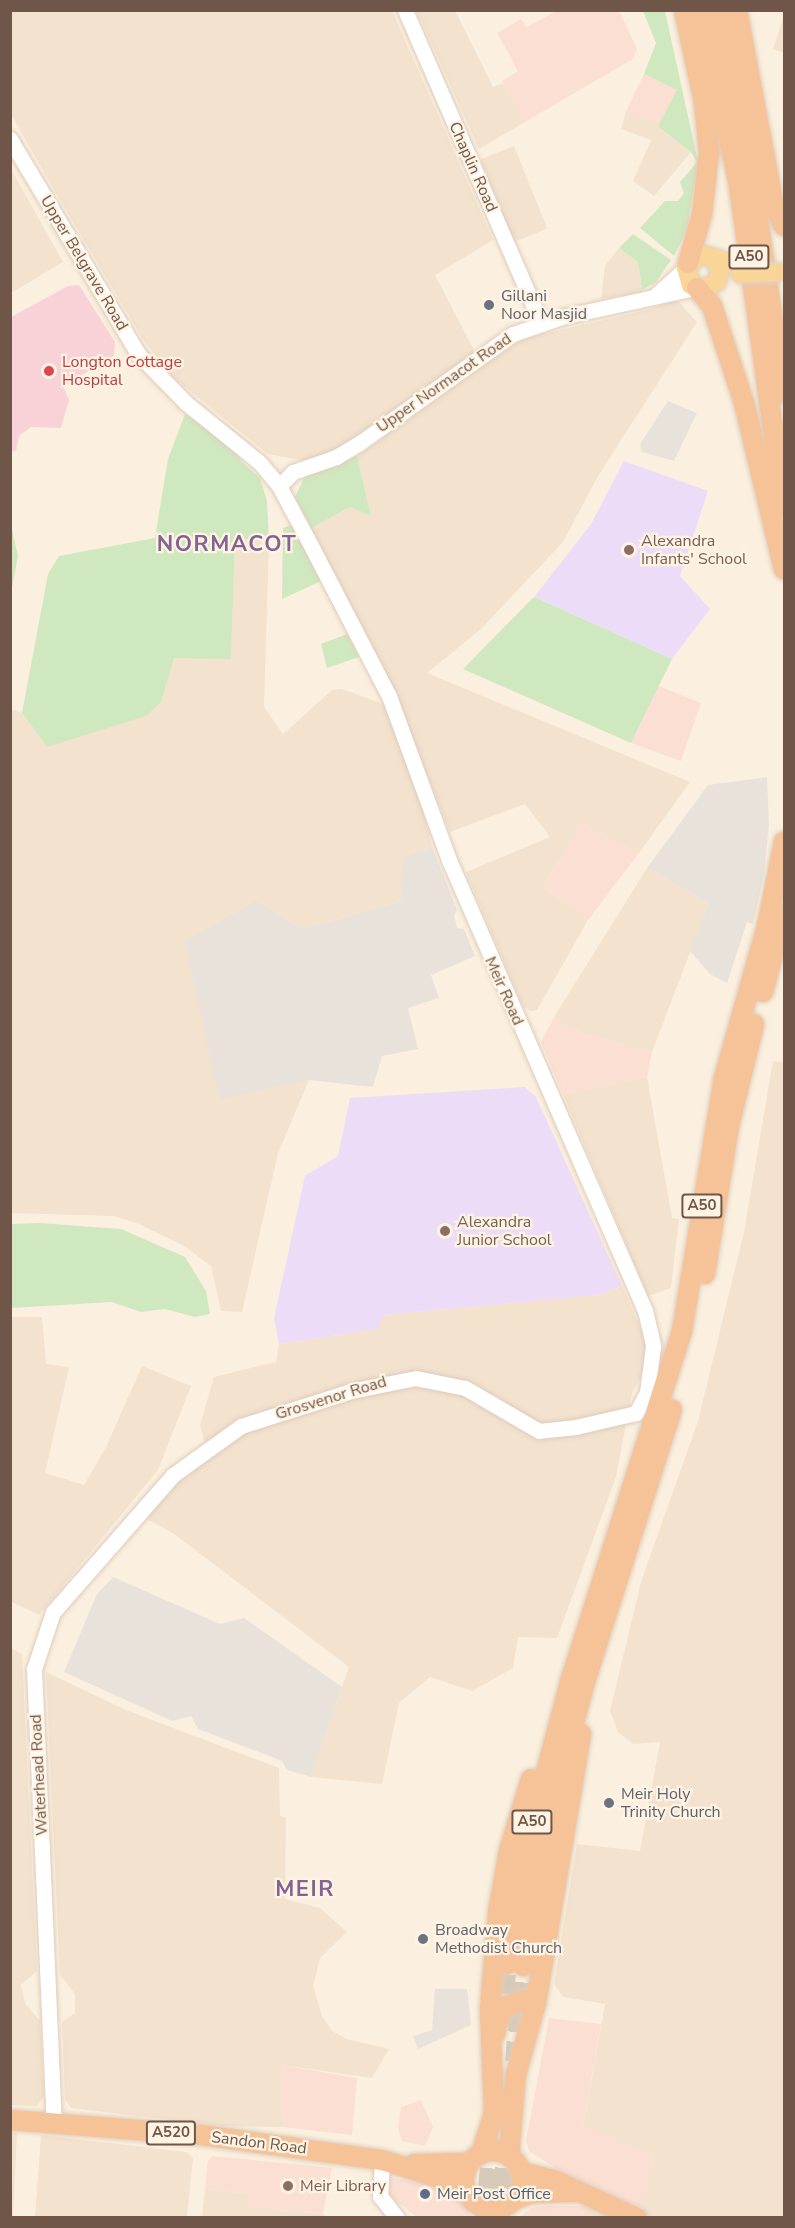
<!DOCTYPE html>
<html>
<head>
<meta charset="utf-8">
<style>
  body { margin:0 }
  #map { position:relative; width:795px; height:2228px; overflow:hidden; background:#fbf0df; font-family:"Nunito Sans",sans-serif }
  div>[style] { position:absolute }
  .residential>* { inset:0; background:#f2e2ce; transform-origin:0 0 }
  .commercial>* { inset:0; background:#fbdfd3; transform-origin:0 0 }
  .industrial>* { inset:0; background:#e9e2db }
  .education>* { inset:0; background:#eddcf7 }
  .medical>* { inset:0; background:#f9d2d7 }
  .green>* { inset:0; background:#cfe8bf }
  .round { border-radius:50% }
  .trunk-tunnel>* { height:20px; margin-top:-10px; transform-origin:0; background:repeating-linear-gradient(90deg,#d8cab9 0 20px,transparent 0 30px) }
  .roads { filter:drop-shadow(0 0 2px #dfccbc) drop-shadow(0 0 2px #dfccbc) }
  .tertiary>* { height:15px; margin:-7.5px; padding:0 7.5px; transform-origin:7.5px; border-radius:7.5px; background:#fff }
  .primary>* { height:18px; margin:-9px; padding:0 9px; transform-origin:9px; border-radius:9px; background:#f9d598 }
  .trunk>* { height:20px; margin:-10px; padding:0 10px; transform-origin:10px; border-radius:10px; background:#f6c298 }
  .trunk>.ring { margin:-10px; padding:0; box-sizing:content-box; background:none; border:20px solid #f6c298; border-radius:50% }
  .bridges { filter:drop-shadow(0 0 2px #dad3cf) drop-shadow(0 0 2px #dad3cf) }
  .primary-bridge>* { height:18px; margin:-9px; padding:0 9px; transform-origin:9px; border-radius:9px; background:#f9d598 }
  .dots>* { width:16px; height:16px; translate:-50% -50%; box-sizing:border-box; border:3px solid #fff4e4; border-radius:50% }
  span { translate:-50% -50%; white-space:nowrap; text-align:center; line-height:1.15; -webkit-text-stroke:4.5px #fff4e4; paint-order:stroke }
  .shield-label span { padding:2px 4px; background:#fff4e4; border:2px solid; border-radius:4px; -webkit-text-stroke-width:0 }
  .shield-label { font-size:15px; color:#705648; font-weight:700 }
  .street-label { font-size:16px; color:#705648 }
  .worship-label { font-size:16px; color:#5b616d }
  .left { translate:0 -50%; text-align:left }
  .health-label { font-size:16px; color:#be3a42 }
  .education-label { font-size:16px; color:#785e54 }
  .service-label { font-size:16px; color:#4e5e75 }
  .district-label { font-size:22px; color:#846394; font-weight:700; letter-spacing:1.5px }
  .frame { position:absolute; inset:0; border:12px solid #705648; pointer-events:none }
</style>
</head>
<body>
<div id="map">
  <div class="residential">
    <i style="clip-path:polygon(10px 11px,392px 11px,493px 240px,435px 275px,475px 352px,343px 449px,306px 461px,268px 454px,173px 377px,144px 341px,56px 193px,11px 114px)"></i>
    <i style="clip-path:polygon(417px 11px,455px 11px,493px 87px,503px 83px,525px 122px,479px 149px)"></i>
    <i style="clip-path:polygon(784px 15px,784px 53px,773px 49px)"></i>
    <i style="clip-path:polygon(626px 111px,659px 124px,691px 152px,654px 196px,633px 181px,651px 140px,621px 129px)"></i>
    <i style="left:514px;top:146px;width:89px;height:36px;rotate:68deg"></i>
    <i style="clip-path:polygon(11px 169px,63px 262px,11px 293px,10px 293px)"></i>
    <i style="clip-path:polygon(619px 248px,638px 262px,642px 292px,601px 299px,605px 266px)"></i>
    <i style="clip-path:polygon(676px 299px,697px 322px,598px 476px,563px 542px,481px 629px,427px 673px,690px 782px,639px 853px,582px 823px,543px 887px,588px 920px,537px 1010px,531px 1011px,523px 1007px,466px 872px,550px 837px,525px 804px,450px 832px,383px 666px,311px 528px,350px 507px,371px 516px,357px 456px,522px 339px,651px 309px)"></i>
    <i style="clip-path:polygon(235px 539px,269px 540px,264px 707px,283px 734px,332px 690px,342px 689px,399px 710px,432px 847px,403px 857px,401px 901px,303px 929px,257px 901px,206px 1021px,219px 1098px,309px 1080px,278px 1153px,242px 1312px,221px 1311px,211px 1266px,184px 1246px,139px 1224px,113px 1216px,11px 1213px,11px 709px,22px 713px,47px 747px,166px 679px,174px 658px,231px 658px)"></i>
    <i style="clip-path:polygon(647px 868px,709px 903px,652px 1052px,581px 1033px,554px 1017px)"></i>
    <i style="clip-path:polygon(773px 1061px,784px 1063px,784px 2217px,642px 2217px,654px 2154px,583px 2127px,605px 2004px,563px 1997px,554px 1984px,577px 1844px,640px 1851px,660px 1742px,633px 1744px,618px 1732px,610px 1711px,641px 1582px,698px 1421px,744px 1232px)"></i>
    <i style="clip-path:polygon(647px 1077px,672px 1218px,679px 1219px,671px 1288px,648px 1296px,563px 1094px)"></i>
    <i style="clip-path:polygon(622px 1286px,648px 1345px,645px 1370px,632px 1393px,616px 1477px,557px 1638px,518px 1637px,513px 1668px,472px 1691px,430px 1677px,399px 1703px,382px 1784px,311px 1777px,349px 1667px,174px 1534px,142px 1516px,168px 1487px,208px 1455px,200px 1425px,214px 1377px,276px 1362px,279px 1344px,378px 1329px,383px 1315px,598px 1295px)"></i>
    <i style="clip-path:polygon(11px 1317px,42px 1317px,46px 1364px,69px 1367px,45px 1473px,84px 1485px,106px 1447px,142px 1366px,191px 1386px,158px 1470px,39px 1615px,12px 1602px,11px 1605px)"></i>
    <i style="clip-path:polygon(11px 1648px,22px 1654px,37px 1971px,21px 1985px,25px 2003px,40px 2021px,44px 2096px,37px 2106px,11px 2105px)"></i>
    <i style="clip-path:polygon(46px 1672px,126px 1710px,279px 1768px,280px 1816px,286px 1817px,285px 1899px,320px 1908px,347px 1932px,320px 1958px,313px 1986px,322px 2016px,332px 2031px,347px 2039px,389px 2049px,372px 2078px,282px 2065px,283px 2127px,223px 2126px,71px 2108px,65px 2099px,62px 2022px,75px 2013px,75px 1994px,60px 1975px)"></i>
    <i style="clip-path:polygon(11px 2133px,17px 2133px,13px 2218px,10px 2217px)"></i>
    <i style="clip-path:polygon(41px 2135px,186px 2152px,193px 2158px,187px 2217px,35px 2217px)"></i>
    <i style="clip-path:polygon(205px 2189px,248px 2194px,247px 2207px,323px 2214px,326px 2217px,202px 2218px)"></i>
    <i style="clip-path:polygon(584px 2206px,616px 2217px,583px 2218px)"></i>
  </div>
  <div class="commercial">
    <i style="clip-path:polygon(556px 11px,619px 11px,637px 49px,633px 59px,525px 122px,502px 81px,518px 71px,497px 33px,521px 19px,527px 27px)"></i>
    <i style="left:644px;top:74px;width:37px;height:41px;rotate:26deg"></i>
    <i style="clip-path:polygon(659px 686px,701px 703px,681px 761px,631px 743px)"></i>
    <i style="clip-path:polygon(582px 823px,639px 853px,588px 920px,543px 887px)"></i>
    <i style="clip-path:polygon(554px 1017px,581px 1033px,652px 1052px,647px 1077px,563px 1094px,541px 1042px)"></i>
    <i style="clip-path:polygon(549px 2018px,601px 2024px,583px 2126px,654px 2154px,644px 2208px,589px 2189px,529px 2151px,526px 2141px)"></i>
    <i style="clip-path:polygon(282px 2065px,357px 2078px,352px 2135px,283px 2127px)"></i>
    <i style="clip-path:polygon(421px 2100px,433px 2127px,425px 2146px,402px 2141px,398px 2129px,401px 2107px)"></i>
    <i style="clip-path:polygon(213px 2156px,332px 2168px,323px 2214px,246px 2207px,248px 2194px,205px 2189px,208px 2160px)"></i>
    <i style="clip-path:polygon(392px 2178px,436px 2185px,468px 2204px,470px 2217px,417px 2217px,386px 2193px,385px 2184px)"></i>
    <i style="clip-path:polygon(543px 2206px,584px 2206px,583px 2217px,520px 2217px,531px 2208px)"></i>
  </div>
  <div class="industrial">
    <i style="clip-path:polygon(668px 401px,697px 413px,674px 461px,642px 452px,640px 444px)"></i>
    <i style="clip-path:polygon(767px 777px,769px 825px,764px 874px,753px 924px,747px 922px,727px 983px,710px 974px,690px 951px,709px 903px,647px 868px,708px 785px)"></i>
    <i style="clip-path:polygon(432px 847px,457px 910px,454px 916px,457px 928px,464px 929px,475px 956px,431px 975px,439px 998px,408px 1008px,418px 1049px,382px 1056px,373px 1087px,309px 1080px,219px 1099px,185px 941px,257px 901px,303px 929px,401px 901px,403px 857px)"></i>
    <i style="clip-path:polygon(113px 1577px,220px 1624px,244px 1618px,342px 1687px,311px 1777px,287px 1770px,282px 1761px,198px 1729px,191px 1716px,172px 1721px,64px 1672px,97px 1594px)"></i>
    <i style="clip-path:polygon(435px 1989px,467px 1989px,471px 2025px,418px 2049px,413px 2036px,432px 2030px)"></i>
  </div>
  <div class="education">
    <i style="clip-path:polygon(624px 461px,708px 491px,680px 576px,710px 609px,672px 659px,534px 597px,591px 524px)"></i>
    <i style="clip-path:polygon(525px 1087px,536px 1097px,622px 1286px,598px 1295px,384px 1315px,378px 1329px,279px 1344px,274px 1318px,305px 1176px,338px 1156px,350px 1098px)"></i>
  </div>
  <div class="medical">
    <i style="clip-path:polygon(79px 285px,115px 342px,114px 356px,63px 386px,69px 400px,61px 428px,31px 427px,19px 436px,16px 451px,11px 451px,11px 317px,68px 286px)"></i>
  </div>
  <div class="green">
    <i style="clip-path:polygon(643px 11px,665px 11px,698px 162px,687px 230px,674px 256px,640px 228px,665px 201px,678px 201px,684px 193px,680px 182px,697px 162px,691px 152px,658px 126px,677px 90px,644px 74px,656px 43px)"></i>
    <i style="clip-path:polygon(633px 234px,671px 260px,656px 282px,642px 290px,638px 262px,619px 248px)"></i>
    <i style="clip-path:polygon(185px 414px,235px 448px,241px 461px,260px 478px,267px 501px,269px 540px,235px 539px,231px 659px,174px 658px,161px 702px,146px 716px,47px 747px,22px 713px,48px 574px,59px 556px,155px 538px,168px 459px)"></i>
    <i style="clip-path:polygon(357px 456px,371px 516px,350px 507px,311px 528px,295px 497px,305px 476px)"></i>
    <i style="clip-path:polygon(11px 525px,18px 556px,11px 593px)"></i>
    <i style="clip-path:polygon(292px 525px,321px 581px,282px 599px,283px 528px)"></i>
    <i style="clip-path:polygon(534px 597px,672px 659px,631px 743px,463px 669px)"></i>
    <i style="clip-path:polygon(347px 634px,359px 657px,327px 668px,321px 644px)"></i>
    <i style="clip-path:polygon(39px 1223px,121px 1229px,185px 1257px,206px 1291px,210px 1314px,195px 1317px,165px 1309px,141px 1312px,112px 1302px,11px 1308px,11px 1224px)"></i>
    <i class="round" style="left:480px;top:2169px;width:24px;height:24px"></i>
  </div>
  <div class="trunk-tunnel">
    <i style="left:501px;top:2024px;width:60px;rotate:-84.3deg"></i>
    <i style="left:515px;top:2062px;width:96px;rotate:-85.2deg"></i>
    <i style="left:485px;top:2218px;width:90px;rotate:-84.3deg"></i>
    <i style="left:500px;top:2218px;width:79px;rotate:-84.2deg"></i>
  </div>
  <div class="roads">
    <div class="tertiary">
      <i style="left:405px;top:10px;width:341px;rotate:66.5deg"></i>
      <i style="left:10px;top:139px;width:252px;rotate:59.2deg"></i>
      <i style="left:139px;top:355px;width:67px;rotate:45.6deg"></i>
      <i style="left:186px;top:403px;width:95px;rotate:39deg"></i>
      <i style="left:260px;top:463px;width:30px;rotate:50deg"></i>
      <i style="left:279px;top:486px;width:59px;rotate:61.7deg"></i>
      <i style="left:307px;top:538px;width:178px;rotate:62.6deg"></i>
      <i style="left:389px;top:696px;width:175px;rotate:69.9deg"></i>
      <i style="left:449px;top:860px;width:491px;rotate:66.5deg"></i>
      <i style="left:645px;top:1310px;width:37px;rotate:77deg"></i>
      <i style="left:653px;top:1346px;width:47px;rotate:97.3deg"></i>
      <i style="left:647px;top:1393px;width:23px;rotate:119deg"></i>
      <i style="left:636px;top:1413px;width:62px;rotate:166.9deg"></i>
      <i style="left:576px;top:1427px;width:37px;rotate:174deg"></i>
      <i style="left:539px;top:1431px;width:86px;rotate:-149.8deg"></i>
      <i style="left:465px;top:1388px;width:50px;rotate:-168.5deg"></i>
      <i style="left:416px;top:1378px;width:66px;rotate:168.7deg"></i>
      <i style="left:351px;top:1391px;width:115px;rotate:162.3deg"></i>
      <i style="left:241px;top:1426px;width:84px;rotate:144.2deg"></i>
      <i style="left:173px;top:1475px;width:182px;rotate:131.2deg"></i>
      <i style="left:53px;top:1612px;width:60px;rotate:108.4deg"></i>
      <i style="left:34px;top:1669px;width:454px;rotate:87.5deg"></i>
      <i style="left:657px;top:294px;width:39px;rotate:-42deg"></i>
      <i style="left:279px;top:486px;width:20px;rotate:-45deg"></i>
      <i style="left:293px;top:472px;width:46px;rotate:-19.2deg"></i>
      <i style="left:336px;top:457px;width:26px;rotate:-31deg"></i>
      <i style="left:358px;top:444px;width:190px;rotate:-35.4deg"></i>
      <i style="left:513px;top:334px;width:52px;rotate:-19.1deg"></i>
      <i style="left:562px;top:317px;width:136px;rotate:-12.3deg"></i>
      <i style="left:382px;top:2160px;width:36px;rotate:93deg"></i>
      <i style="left:380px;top:2196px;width:28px;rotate:52deg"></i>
    </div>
    <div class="primary">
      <i style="left:713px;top:258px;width:14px;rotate:60deg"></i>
      <i style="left:720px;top:270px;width:12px;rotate:104deg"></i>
      <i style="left:717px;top:282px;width:14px;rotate:150deg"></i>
      <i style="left:705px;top:289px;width:15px;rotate:-164deg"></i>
      <i style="left:691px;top:285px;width:18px;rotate:-106deg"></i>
      <i style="left:686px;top:268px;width:18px;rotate:-47deg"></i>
      <i style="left:698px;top:255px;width:10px;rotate:6deg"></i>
      <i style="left:708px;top:256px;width:33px;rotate:18deg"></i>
    </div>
    <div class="trunk">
      <i style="left:684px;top:10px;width:94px;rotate:77.7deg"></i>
      <i style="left:704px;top:102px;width:50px;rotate:84.3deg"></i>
      <i style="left:709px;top:152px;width:62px;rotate:96.4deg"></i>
      <i style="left:702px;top:214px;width:51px;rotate:105.9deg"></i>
      <i style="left:702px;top:10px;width:180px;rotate:78.1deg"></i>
      <i style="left:739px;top:186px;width:323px;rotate:82deg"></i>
      <i style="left:719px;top:10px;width:113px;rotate:77.7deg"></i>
      <i style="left:743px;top:120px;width:276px;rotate:81.5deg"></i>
      <i style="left:737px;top:10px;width:198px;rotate:79.3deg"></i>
      <i style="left:774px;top:205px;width:23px;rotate:65deg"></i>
      <i style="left:697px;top:288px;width:23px;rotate:50deg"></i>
      <i style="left:712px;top:306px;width:102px;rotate:71.7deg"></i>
      <i style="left:744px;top:403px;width:171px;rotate:76.5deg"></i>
      <i style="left:763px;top:992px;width:81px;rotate:-74.9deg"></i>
      <i style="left:705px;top:1274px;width:150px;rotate:-80.8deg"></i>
      <i style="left:729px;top:1126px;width:105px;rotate:-76.2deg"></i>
      <i style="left:507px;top:1964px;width:126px;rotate:-80.4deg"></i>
      <i style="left:528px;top:1840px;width:163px;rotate:-75.1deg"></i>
      <i style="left:570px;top:1682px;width:368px;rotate:-72.3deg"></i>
      <i style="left:682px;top:1331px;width:256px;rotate:-80.6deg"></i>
      <i style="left:724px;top:1078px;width:158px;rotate:-74.2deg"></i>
      <i style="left:767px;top:926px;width:86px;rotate:-78.6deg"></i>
      <i style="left:523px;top:1966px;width:165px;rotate:-79.9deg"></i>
      <i style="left:552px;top:1804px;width:123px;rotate:-74.9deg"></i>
      <i style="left:584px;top:1685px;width:289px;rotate:-72.3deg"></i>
      <i style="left:495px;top:2034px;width:21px;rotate:-76deg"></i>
      <i style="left:500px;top:2014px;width:13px;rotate:-45deg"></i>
      <i style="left:509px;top:2005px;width:17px;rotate:-17deg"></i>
      <i style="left:525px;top:2000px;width:11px;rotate:15deg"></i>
      <i style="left:10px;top:2120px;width:192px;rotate:4.5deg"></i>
      <i style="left:201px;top:2135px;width:183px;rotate:7.9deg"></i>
      <i style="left:382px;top:2160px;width:70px;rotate:17.4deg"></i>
      <i style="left:449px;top:2181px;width:24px;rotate:36deg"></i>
      <i class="ring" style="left:464px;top:2151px;width:38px;height:38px"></i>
      <i style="left:481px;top:2154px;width:43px;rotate:-72.4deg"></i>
      <i style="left:494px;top:2113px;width:105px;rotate:-92.2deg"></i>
      <i style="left:490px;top:2008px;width:96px;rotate:-85.2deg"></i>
      <i style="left:498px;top:1912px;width:62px;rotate:-79.8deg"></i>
      <i style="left:509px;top:1851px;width:75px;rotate:-73deg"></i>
      <i style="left:509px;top:2156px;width:81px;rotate:-85.1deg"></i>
      <i style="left:516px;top:2075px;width:75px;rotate:-74.5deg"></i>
      <i style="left:536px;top:2003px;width:273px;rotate:-80.5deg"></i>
      <i style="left:414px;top:2164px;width:55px;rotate:-1deg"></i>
      <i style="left:521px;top:2172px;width:36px;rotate:14deg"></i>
      <i style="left:556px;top:2181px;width:89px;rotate:24.6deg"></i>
      <i style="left:516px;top:2199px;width:17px;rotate:-21deg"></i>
      <i style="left:532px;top:2193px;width:42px;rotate:-1.4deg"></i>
    </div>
  </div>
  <div class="bridges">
    <div class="primary-bridge">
      <i style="left:740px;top:274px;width:38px;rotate:-3deg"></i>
    </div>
  </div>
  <div class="dots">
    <i style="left:489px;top:305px;background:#6b7280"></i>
    <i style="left:49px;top:371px;background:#e0444e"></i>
    <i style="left:629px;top:550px;background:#8d6e63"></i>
    <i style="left:445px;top:1231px;background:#8d6e63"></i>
    <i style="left:609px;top:1803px;background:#6b7280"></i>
    <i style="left:423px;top:1939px;background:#6b7280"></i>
    <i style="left:288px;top:2186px;background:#8d6e63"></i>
    <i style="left:425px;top:2194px;background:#5c6f8a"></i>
  </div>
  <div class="shield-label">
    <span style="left:749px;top:257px">A50</span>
    <span style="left:702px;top:1206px">A50</span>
    <span style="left:532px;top:1822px">A50</span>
    <span style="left:171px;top:2133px">A520</span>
  </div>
  <div class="street-label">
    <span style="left:473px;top:167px;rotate:66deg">Chaplin Road</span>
    <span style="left:84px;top:263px;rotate:59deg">Upper Belgrave Road</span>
    <span style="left:444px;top:383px;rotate:-35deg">Upper Normacot Road</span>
    <span style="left:504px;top:991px;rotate:66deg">Meir Road</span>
    <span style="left:331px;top:1398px;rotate:-17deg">Grosvenor Road</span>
    <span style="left:39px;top:1775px;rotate:-93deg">Waterhead Road</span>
    <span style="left:259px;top:2143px;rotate:7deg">Sandon Road</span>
  </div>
  <div class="worship-label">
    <span class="left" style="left:501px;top:305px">Gillani<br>Noor Masjid</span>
    <span class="left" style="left:621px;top:1803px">Meir Holy<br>Trinity Church</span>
    <span class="left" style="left:435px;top:1939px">Broadway<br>Methodist Church</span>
  </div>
  <div class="health-label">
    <span class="left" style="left:62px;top:371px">Longton Cottage<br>Hospital</span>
  </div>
  <div class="education-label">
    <span class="left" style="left:641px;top:550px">Alexandra<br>Infants' School</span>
    <span class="left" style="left:457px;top:1231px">Alexandra<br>Junior School</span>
    <span class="left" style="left:300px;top:2186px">Meir Library</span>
  </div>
  <div class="service-label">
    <span class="left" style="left:437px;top:2194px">Meir Post Office</span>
  </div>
  <div class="district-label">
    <span style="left:227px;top:545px">NORMACOT</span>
    <span style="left:305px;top:1890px">MEIR</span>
  </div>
  <div class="frame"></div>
</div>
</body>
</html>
